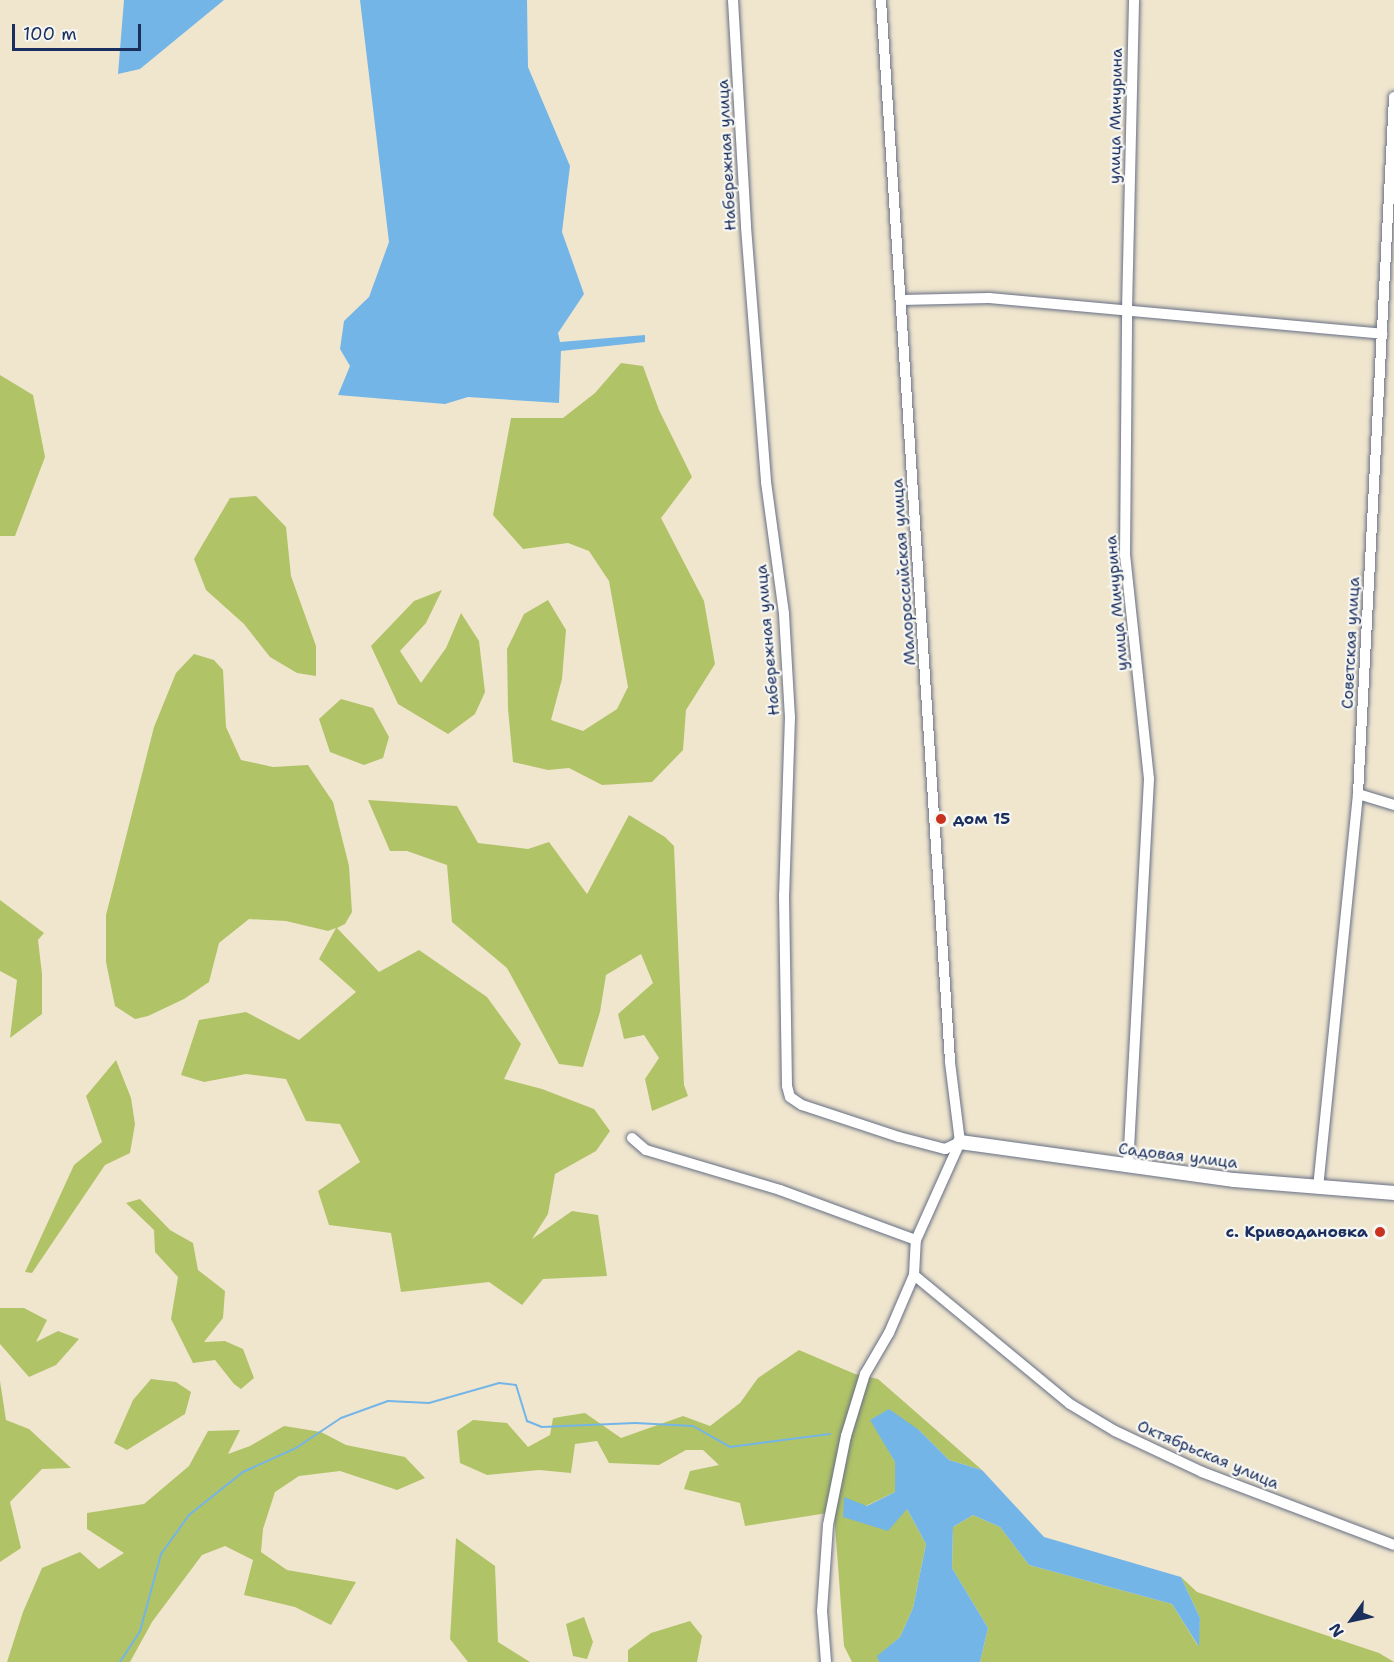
<!DOCTYPE html>
<html>
<head>
<meta charset="utf-8">
<style>
  body { margin:0 }
  #map { position:relative; width:1394px; height:1662px; overflow:hidden; background:#f0e6ce; font-family:"Shantell Sans",sans-serif }
  div>[style] { position:absolute }
  .green>* { inset:0; background:#b1c367 }
  .water>* { inset:0; background:#74b5e8 }
  .stream>* { height:2px; margin:-1px; padding:0 1px; transform-origin:1px; border-radius:1px; background:#74b5e8 }
  .roads { filter:drop-shadow(0 0 2px #666f85) drop-shadow(0 0 2px #666f85) }
  .minor>* { height:10px; margin:-5px; padding:0 5px; transform-origin:5px; border-radius:5px; background:#fff }
  .tertiary>* { height:14px; margin:-7px; padding:0 7px; transform-origin:7px; border-radius:7px; background:#fff }
  .dots>* { width:16px; height:16px; translate:-50% -50%; box-sizing:border-box; border:3px solid #f6f6f2; border-radius:50% }
  span { translate:-50% -50%; white-space:nowrap; text-align:center; line-height:1.15; -webkit-text-stroke:4.5px #f6f6f2; paint-order:stroke }
  .street-label { font-size:16px; color:#1b2f5e }
  .poi-label { font-size:16px; color:#1b2f5e; font-weight:700 }
  .left { translate:0 -50%; text-align:left }
  .right { translate:-100% -50%; text-align:right }
  .north { position:absolute; left:1322px; top:1590px; width:60px; height:60px; -webkit-text-stroke:4px #f6f6f2; paint-order:stroke; rotate:237deg; font-size:16px; font-weight:700; line-height:24px; text-align:center; color:#1b2f5e }
  .north::after { content:''; display:block; margin:auto; width:21px; height:27px; background:#1b2f5e; clip-path:polygon(50% 0,100% 100%,50% 72%,0 100%) }
  .scale { position:absolute; left:12px; top:24px; width:129px; height:27px; box-sizing:border-box; border:3px solid #1b2f5e; border-top:0; padding-left:8px; font-size:18px; line-height:21px; white-space:nowrap; color:#1b2f5e; -webkit-text-stroke:4px #f6f6f2; paint-order:stroke }
</style>
</head>
<body>
<div id="map">
  <div class="green">
    <i style="clip-path:polygon(621px 363px,643px 366px,659px 410px,692px 477px,661px 518px,704px 601px,715px 664px,686px 710px,683px 750px,652px 782px,602px 785px,569px 768px,548px 770px,513px 762px,508px 709px,507px 649px,524px 614px,548px 600px,566px 630px,562px 679px,551px 720px,583px 731px,617px 709px,628px 687px,609px 581px,589px 551px,568px 543px,523px 549px,493px 515px,511px 418px,563px 418px,595px 393px)"></i>
    <i style="clip-path:polygon(0 375px,33px 395px,45px 457px,15px 536px,0 536px)"></i>
    <i style="clip-path:polygon(256px 496px,286px 527px,291px 576px,316px 646px,316px 676px,297px 673px,270px 657px,244px 624px,206px 590px,194px 559px,230px 498px)"></i>
    <i style="clip-path:polygon(442px 590px,426px 623px,400px 651px,421px 683px,446px 648px,461px 613px,479px 641px,485px 692px,475px 714px,448px 734px,398px 704px,371px 646px,414px 601px)"></i>
    <i style="clip-path:polygon(194px 654px,214px 660px,223px 670px,226px 727px,241px 760px,273px 767px,308px 765px,333px 802px,349px 866px,352px 912px,345px 924px,337px 928px,379px 972px,419px 950px,487px 997px,521px 1044px,504px 1079px,542px 1089px,594px 1109px,610px 1131px,596px 1151px,555px 1174px,548px 1214px,532px 1239px,572px 1211px,598px 1215px,607px 1276px,543px 1279px,522px 1305px,489px 1282px,401px 1292px,391px 1233px,329px 1225px,318px 1191px,360px 1162px,340px 1124px,306px 1121px,286px 1079px,246px 1074px,204px 1082px,181px 1075px,199px 1020px,246px 1012px,299px 1040px,356px 992px,319px 959px,336px 928px,328px 931px,286px 921px,249px 919px,219px 943px,209px 982px,184px 999px,148px 1016px,135px 1019px,115px 1006px,106px 962px,106px 915px,154px 727px,176px 673px)"></i>
    <i style="clip-path:polygon(341px 699px,373px 708px,389px 737px,383px 758px,364px 765px,330px 752px,319px 719px)"></i>
    <i style="clip-path:polygon(368px 800px,457px 806px,478px 843px,528px 849px,549px 842px,587px 894px,629px 815px,665px 837px,674px 846px,684px 1085px,688px 1096px,652px 1111px,645px 1079px,659px 1058px,644px 1035px,624px 1039px,618px 1014px,653px 983px,641px 954px,606px 975px,600px 1012px,583px 1067px,559px 1064px,507px 968px,452px 922px,447px 865px,407px 851px,390px 851px)"></i>
    <i style="clip-path:polygon(0 900px,44px 933px,38px 940px,42px 974px,42px 1014px,10px 1038px,17px 980px,0 971px)"></i>
    <i style="clip-path:polygon(116px 1060px,131px 1098px,135px 1124px,130px 1153px,105px 1165px,32px 1273px,25px 1272px,74px 1165px,102px 1142px,86px 1096px)"></i>
    <i style="clip-path:polygon(140px 1199px,170px 1230px,193px 1243px,198px 1270px,225px 1291px,223px 1318px,204px 1342px,225px 1341px,243px 1349px,254px 1378px,241px 1389px,234px 1384px,215px 1360px,193px 1363px,171px 1319px,178px 1277px,155px 1252px,154px 1230px,126px 1203px)"></i>
    <i style="clip-path:polygon(0 1308px,24px 1308px,47px 1320px,36px 1342px,58px 1331px,79px 1339px,56px 1365px,29px 1377px,0 1344px)"></i>
    <i style="clip-path:polygon(799px 1350px,855px 1374px,878px 1379px,982px 1470px,949px 1460px,919px 1430px,871px 1419px,895px 1462px,895px 1492px,843px 1517px,907px 1509px,926px 1544px,913px 1608px,900px 1637px,878px 1656px,879px 1662px,852px 1662px,844px 1646px,834px 1512px,745px 1526px,740px 1503px,684px 1489px,690px 1471px,719px 1465px,703px 1450px,686px 1450px,659px 1465px,609px 1463px,597px 1441px,575px 1444px,571px 1473px,539px 1470px,487px 1475px,460px 1463px,457px 1431px,473px 1420px,507px 1423px,528px 1447px,550px 1435px,553px 1418px,585px 1413px,621px 1438px,683px 1416px,710px 1426px,740px 1403px,758px 1378px)"></i>
    <i style="clip-path:polygon(151px 1379px,176px 1382px,191px 1392px,185px 1414px,127px 1450px,114px 1443px,133px 1400px)"></i>
    <i style="clip-path:polygon(0 1381px,6px 1420px,29px 1429px,71px 1468px,42px 1469px,10px 1502px,21px 1548px,0 1562px)"></i>
    <i style="clip-path:polygon(284px 1426px,321px 1432px,346px 1445px,405px 1457px,425px 1478px,397px 1490px,340px 1471px,299px 1476px,275px 1492px,263px 1529px,261px 1552px,287px 1570px,356px 1582px,331px 1625px,295px 1607px,244px 1595px,253px 1560px,225px 1546px,202px 1555px,152px 1622px,130px 1662px,7px 1662px,23px 1612px,42px 1568px,80px 1552px,99px 1569px,124px 1553px,87px 1529px,87px 1513px,144px 1504px,189px 1466px,208px 1431px,240px 1430px,228px 1454px,250px 1446px)"></i>
    <i style="clip-path:polygon(973px 1515px,1000px 1527px,1029px 1565px,1172px 1604px,1198px 1646px,1200px 1618px,1181px 1577px,1197px 1592px,1379px 1653px,1394px 1662px,980px 1662px,988px 1628px,952px 1568px,953px 1527px)"></i>
    <i style="clip-path:polygon(456px 1538px,495px 1566px,498px 1642px,530px 1662px,468px 1662px,450px 1639px)"></i>
    <i style="clip-path:polygon(584px 1617px,593px 1642px,587px 1659px,573px 1656px,566px 1624px)"></i>
    <i style="clip-path:polygon(690px 1621px,702px 1636px,697px 1662px,628px 1662px,628px 1650px,651px 1633px)"></i>
  </div>
  <div class="water">
    <i style="clip-path:polygon(124px 0,224px 0,140px 69px,118px 74px)"></i>
    <i style="clip-path:polygon(360px 0,527px 0,528px 67px,570px 166px,562px 232px,584px 294px,558px 333px,560px 342px,645px 335px,645px 342px,561px 351px,559px 403px,468px 397px,445px 404px,338px 395px,350px 366px,340px 349px,344px 321px,369px 297px,389px 242px)"></i>
    <i style="clip-path:polygon(889px 1409px,919px 1430px,949px 1460px,982px 1470px,1044px 1537px,1181px 1577px,1200px 1618px,1199px 1647px,1172px 1604px,1029px 1565px,1000px 1527px,973px 1515px,953px 1527px,952px 1568px,988px 1628px,980px 1662px,879px 1662px,877px 1656px,900px 1637px,913px 1608px,926px 1544px,907px 1509px,888px 1531px,843px 1517px,844px 1497px,867px 1506px,895px 1492px,895px 1462px,870px 1420px)"></i>
  </div>
  <div class="stream">
    <i style="left:120px;top:1662px;width:37px;rotate:-57deg"></i>
    <i style="left:140px;top:1631px;width:80px;rotate:-74.7deg"></i>
    <i style="left:161px;top:1554px;width:48px;rotate:-54.3deg"></i>
    <i style="left:189px;top:1515px;width:69px;rotate:-38.5deg"></i>
    <i style="left:243px;top:1472px;width:58px;rotate:-24.4deg"></i>
    <i style="left:296px;top:1448px;width:54px;rotate:-33.7deg"></i>
    <i style="left:341px;top:1418px;width:50px;rotate:-19.9deg"></i>
    <i style="left:388px;top:1401px;width:41px;rotate:2.8deg"></i>
    <i style="left:429px;top:1403px;width:73px;rotate:-15.9deg"></i>
    <i style="left:499px;top:1383px;width:17px;rotate:7deg"></i>
    <i style="left:516px;top:1385px;width:38px;rotate:73deg"></i>
    <i style="left:527px;top:1421px;width:16px;rotate:22deg"></i>
    <i style="left:542px;top:1427px;width:93px;rotate:-2.5deg"></i>
    <i style="left:635px;top:1423px;width:58px;rotate:3deg"></i>
    <i style="left:693px;top:1426px;width:43px;rotate:29.6deg"></i>
    <i style="left:730px;top:1447px;width:101px;rotate:-7.4deg"></i>
  </div>
  <div class="roads">
    <div class="minor">
      <i style="left:733px;top:0;width:227px;rotate:86.7deg"></i>
      <i style="left:746px;top:227px;width:256px;rotate:85.5deg"></i>
      <i style="left:766px;top:482px;width:133px;rotate:82.2deg"></i>
      <i style="left:784px;top:614px;width:103px;rotate:86.7deg"></i>
      <i style="left:790px;top:717px;width:178px;rotate:91.9deg"></i>
      <i style="left:784px;top:895px;width:191px;rotate:89.1deg"></i>
      <i style="left:787px;top:1086px;width:11px;rotate:75deg"></i>
      <i style="left:790px;top:1097px;width:14px;rotate:34deg"></i>
      <i style="left:802px;top:1105px;width:102px;rotate:18.3deg"></i>
      <i style="left:899px;top:1137px;width:48px;rotate:14.6deg"></i>
      <i style="left:945px;top:1149px;width:17px;rotate:-25deg"></i>
      <i style="left:881px;top:0;width:1064px;rotate:86.28deg"></i>
      <i style="left:950px;top:1062px;width:81px;rotate:82.9deg"></i>
      <i style="left:901px;top:300px;width:88px;rotate:-1.3deg"></i>
      <i style="left:989px;top:298px;width:395px;rotate:5.2deg"></i>
      <i style="left:1358px;top:794px;width:38px;rotate:17deg"></i>
      <i style="left:632px;top:1138px;width:18px;rotate:41deg"></i>
      <i style="left:646px;top:1150px;width:140px;rotate:16.6deg"></i>
      <i style="left:780px;top:1190px;width:145px;rotate:20.2deg"></i>
      <i style="left:1128px;top:1167px;width:389px;rotate:-86.9deg"></i>
      <i style="left:1149px;top:779px;width:224px;rotate:-96.1deg"></i>
      <i style="left:1125px;top:556px;width:246px;rotate:-89.5deg"></i>
      <i style="left:1127px;top:310px;width:310px;rotate:-88.7deg"></i>
      <i style="left:1318px;top:1188px;width:396px;rotate:-84.2deg"></i>
      <i style="left:1358px;top:794px;width:698px;rotate:-87.04deg"></i>
      <i style="left:914px;top:1275px;width:202px;rotate:39.6deg"></i>
      <i style="left:1070px;top:1404px;width:52px;rotate:31deg"></i>
      <i style="left:1115px;top:1431px;width:96px;rotate:25.2deg"></i>
      <i style="left:1202px;top:1472px;width:205px;rotate:20.8deg"></i>
      <i style="left:826px;top:1662px;width:51px;rotate:-94.5deg"></i>
      <i style="left:822px;top:1611px;width:86px;rotate:-86deg"></i>
      <i style="left:828px;top:1525px;width:91px;rotate:-78.6deg"></i>
      <i style="left:846px;top:1436px;width:65px;rotate:-73deg"></i>
      <i style="left:865px;top:1374px;width:48px;rotate:-59.7deg"></i>
      <i style="left:889px;top:1333px;width:63px;rotate:-66.7deg"></i>
      <i style="left:914px;top:1275px;width:35px;rotate:-87deg"></i>
      <i style="left:916px;top:1240px;width:107px;rotate:-65.8deg"></i>
    </div>
    <div class="tertiary">
      <i style="left:960px;top:1142px;width:277px;rotate:7.9deg"></i>
      <i style="left:1234px;top:1180px;width:161px;rotate:4.6deg"></i>
    </div>
  </div>
  <div class="dots">
    <i style="left:941px;top:819px;background:#c8321e"></i>
    <i style="left:1380px;top:1232px;background:#c8321e"></i>
  </div>
  <div class="street-label">
    <span style="left:1116px;top:116px;rotate:-89deg">улица Мичурина</span>
    <span style="left:727px;top:155px;rotate:-93deg">Набережная улица</span>
    <span style="left:904px;top:572px;rotate:-94deg">Малороссийская улица</span>
    <span style="left:1117px;top:603px;rotate:-95deg">улица Мичурина</span>
    <span style="left:768px;top:640px;rotate:-95deg">Набережная улица</span>
    <span style="left:1351px;top:643px;rotate:-87deg">Советская улица</span>
    <span style="left:1178px;top:1156px;rotate:7deg">Садовая улица</span>
    <span style="left:1208px;top:1455px;rotate:23deg">Октябрьская улица</span>
  </div>
  <div class="poi-label">
    <span class="left" style="left:953px;top:819px">дом 15</span>
    <span class="right" style="left:1368px;top:1232px">с. Криводановка</span>
  </div>
  <div class="north">N</div>
  <div class="scale">100 m</div>
</div>
</body>
</html>
